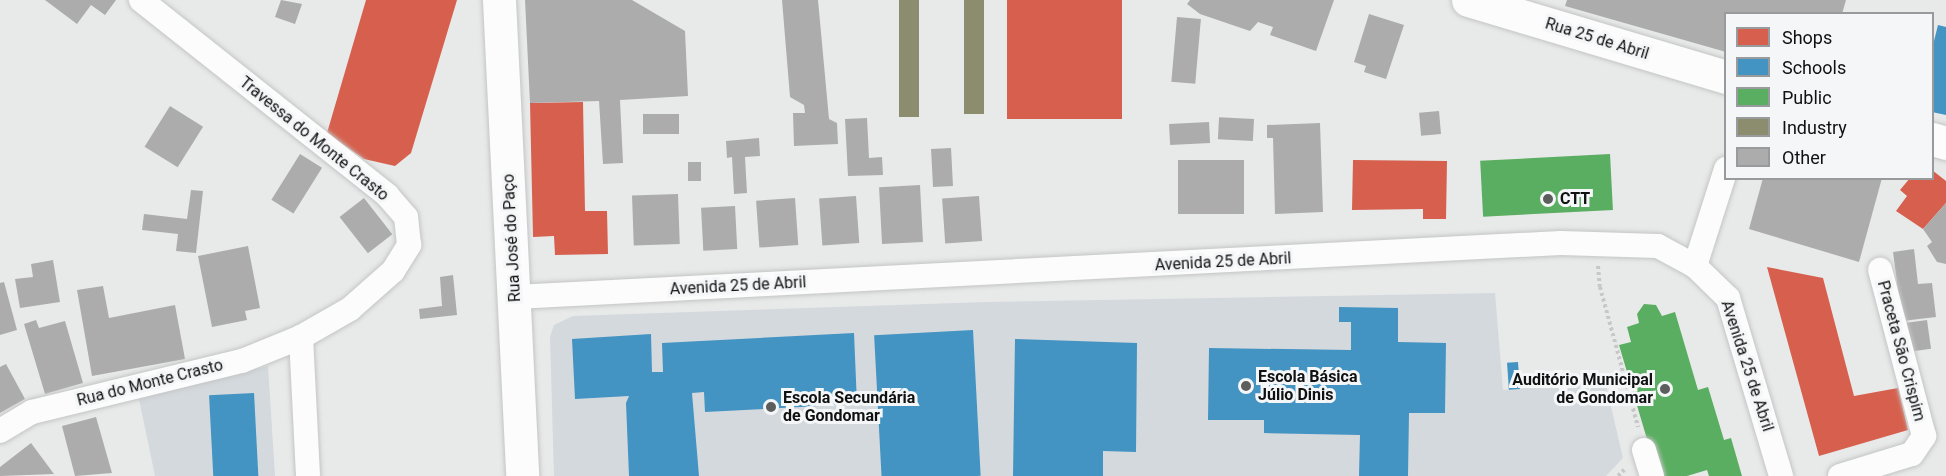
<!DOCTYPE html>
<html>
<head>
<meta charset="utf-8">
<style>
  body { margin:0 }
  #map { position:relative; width:1946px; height:476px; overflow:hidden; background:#e8e9e9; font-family:Roboto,sans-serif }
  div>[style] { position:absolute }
  .built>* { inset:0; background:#d4d9dd }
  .shops>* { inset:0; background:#d6604d; transform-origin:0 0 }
  .schools>* { inset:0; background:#4393c3; transform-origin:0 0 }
  .public>* { inset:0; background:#5aae61; transform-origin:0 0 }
  .industry>* { inset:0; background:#8c8c6e; transform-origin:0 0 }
  .building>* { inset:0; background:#acacac; transform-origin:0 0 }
  .path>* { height:4px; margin-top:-2px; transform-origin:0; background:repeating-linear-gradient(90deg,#c7c7c7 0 3px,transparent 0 6px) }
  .roads { filter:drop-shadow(0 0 2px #c4c5c5) drop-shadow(0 0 2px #c4c5c5) }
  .street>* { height:24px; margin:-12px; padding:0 12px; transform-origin:12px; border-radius:12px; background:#fcfcfc }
  .secondary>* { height:33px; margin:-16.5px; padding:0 16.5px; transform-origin:16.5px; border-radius:16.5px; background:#fcfcfc }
  .dots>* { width:16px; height:16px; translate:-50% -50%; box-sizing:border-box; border:3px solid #f4f6f7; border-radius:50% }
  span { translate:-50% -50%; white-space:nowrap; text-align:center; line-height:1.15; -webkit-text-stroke:6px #f4f6f7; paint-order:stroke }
  .street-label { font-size:16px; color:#101111 }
  .poi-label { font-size:16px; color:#101111; font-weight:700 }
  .left { translate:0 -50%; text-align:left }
  .right { translate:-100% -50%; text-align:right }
  .legend { position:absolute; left:1724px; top:12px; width:210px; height:168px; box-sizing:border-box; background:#f4f6f7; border:2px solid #999a9b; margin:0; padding:8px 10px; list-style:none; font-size:18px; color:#101111 }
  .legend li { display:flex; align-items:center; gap:12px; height:30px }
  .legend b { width:30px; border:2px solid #999a9b }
</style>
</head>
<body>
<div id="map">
  <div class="built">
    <i style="clip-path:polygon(1495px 293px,1503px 390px,1605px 381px,1623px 458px,1606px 476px,554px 476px,550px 337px,554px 325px,573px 316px,986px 302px)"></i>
    <i style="clip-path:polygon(268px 366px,275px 476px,155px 476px,139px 399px)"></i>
  </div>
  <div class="shops">
    <i style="clip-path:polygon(366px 0,457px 0,411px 153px,395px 166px,364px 159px,327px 133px)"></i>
    <i style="left:1007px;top:0;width:115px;height:119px"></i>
    <i style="clip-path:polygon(583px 102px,585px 211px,607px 211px,608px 254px,555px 255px,554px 236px,533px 237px,530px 103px)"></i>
    <i style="clip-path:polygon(1353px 160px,1447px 161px,1446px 219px,1423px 219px,1423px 209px,1352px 210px)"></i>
    <i style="clip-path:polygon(1932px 170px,1946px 181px,1946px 203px,1923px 229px,1896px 211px,1907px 196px,1900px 190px,1910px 178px,1932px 178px)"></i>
    <i style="clip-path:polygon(1767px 267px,1823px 278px,1854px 396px,1898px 388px,1908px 430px,1819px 456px)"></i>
  </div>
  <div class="schools">
    <i style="clip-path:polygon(1938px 25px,1946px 27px,1946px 115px,1932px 112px,1932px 49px)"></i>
    <i style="clip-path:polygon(1339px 307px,1398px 308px,1398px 342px,1446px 343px,1445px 413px,1409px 413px,1408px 476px,1359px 476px,1360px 435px,1264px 433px,1264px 420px,1208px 420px,1209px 348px,1351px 350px,1351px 322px,1339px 322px)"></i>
    <i style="left:973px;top:330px;width:146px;height:99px;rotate:87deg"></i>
    <i style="clip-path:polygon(854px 333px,857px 404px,705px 412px,704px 392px,692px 393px,699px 476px,629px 476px,626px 403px,629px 396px,575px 399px,572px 339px,651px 334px,652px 372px,663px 372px,662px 343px)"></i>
    <i style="clip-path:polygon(1015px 339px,1137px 343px,1136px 452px,1103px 451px,1103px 476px,1013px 476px)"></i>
    <i style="left:1518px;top:362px;width:27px;height:11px;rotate:86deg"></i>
    <i style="left:254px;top:393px;width:83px;height:45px;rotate:87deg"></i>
  </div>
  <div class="public">
    <i style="left:1610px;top:154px;width:56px;height:130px;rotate:87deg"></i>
    <i style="clip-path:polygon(1644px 304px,1656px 305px,1662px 316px,1675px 312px,1698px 390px,1708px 387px,1724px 440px,1731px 438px,1742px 476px,1709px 476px,1707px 470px,1687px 476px,1658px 476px,1619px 345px,1631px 342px,1627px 327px,1639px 323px,1637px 314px)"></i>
  </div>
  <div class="industry">
    <i style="left:899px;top:0;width:20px;height:117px"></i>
    <i style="left:964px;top:0;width:20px;height:114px"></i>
  </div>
  <div class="building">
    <i style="clip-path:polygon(45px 0,116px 0,105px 15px,91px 5px,77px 24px)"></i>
    <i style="clip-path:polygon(281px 0,302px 4px,295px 24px,275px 17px)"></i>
    <i style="clip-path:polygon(525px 0,632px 0,685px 31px,688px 96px,620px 100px,623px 163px,603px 164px,599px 101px,530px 103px)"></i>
    <i style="clip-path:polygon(782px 0,818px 0,829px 119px,837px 123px,838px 144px,794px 146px,793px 113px,805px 113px,804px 105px,790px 97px)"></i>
    <i style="clip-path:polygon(1190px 0,1334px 0,1316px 51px,1270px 35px,1273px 27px,1258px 22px,1250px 31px,1200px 14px,1187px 4px)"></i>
    <i style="clip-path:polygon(1567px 0,1846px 0,1842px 14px,1726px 14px,1726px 52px,1565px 6px)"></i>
    <i style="clip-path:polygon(1369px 14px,1404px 25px,1386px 79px,1364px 72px,1366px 66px,1354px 62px)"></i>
    <i style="left:1177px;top:17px;width:24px;height:65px;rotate:5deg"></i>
    <i style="left:170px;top:106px;width:39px;height:48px;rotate:32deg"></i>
    <i style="left:1439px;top:111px;width:23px;height:20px;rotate:85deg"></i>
    <i style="left:643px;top:114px;width:36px;height:20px"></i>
    <i style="clip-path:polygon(867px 118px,869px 158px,882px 157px,883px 175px,848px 176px,845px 119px)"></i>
    <i style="left:1254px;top:119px;width:22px;height:35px;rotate:93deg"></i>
    <i style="left:1209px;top:122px;width:21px;height:40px;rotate:87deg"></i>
    <i style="clip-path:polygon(1320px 123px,1323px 212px,1275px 214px,1273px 138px,1267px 138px,1267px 125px)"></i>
    <i style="clip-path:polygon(759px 138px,760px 156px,745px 157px,747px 193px,734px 194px,732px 157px,727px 158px,726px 141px)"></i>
    <i style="left:951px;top:148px;width:38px;height:20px;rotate:87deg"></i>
    <i style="left:300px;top:154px;width:26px;height:54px;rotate:32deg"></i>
    <i style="left:1244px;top:160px;width:54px;height:66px;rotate:90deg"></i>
    <i style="left:688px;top:162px;width:13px;height:19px"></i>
    <i style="clip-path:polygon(1763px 178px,1882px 178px,1859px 262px,1749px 229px)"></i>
    <i style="left:920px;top:185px;width:57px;height:41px;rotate:87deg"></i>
    <i style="clip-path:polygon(191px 190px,203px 191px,196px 253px,176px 251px,178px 234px,142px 230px,144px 214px,187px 219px)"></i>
    <i style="left:678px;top:194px;width:50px;height:46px;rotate:88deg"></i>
    <i style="left:856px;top:196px;width:47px;height:37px;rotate:86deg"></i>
    <i style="left:979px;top:196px;width:45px;height:37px;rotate:86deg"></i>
    <i style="left:364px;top:198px;width:46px;height:31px;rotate:52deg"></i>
    <i style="left:795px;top:198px;width:47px;height:39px;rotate:86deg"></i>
    <i style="clip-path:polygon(1946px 203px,1946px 264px,1937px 262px,1927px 246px,1932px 242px,1923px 229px)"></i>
    <i style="left:735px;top:206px;width:43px;height:34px;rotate:87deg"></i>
    <i style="clip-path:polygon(248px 246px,260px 308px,245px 311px,247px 320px,212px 327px,198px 256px)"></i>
    <i style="clip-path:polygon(1914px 249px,1918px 284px,1932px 283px,1936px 317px,1902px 321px,1893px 252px)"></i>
    <i style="clip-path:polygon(53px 260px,60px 302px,20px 308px,15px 279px,33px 277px,31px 264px)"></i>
    <i style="clip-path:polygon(453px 275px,457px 315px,420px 319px,419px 309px,442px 306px,440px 277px)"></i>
    <i style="clip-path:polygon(4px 282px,17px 330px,0 335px,0 283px)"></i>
    <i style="clip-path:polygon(103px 286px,109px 318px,175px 305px,185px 359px,92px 376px,77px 290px)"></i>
    <i style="clip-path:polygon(36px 320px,39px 328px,65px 321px,83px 383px,45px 394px,24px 324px)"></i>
    <i style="left:1927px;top:320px;width:29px;height:22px;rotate:82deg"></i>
    <i style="clip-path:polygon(6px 364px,25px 399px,0 413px,0 367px)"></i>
    <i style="clip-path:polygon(96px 417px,112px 473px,75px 476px,62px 426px)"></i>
    <i style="clip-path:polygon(31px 443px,54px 474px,0 476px,0 467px)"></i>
  </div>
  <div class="path">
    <i style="left:1598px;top:266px;width:21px;rotate:85deg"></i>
    <i style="left:1600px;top:287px;width:145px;rotate:74.8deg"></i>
    <i style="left:1618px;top:476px;width:11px;rotate:-45deg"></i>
  </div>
  <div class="roads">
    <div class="street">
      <i style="left:1695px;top:266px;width:102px;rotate:-72.3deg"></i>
      <i style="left:515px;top:297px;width:1047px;rotate:-2.96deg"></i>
      <i style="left:1561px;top:243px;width:97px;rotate:1.8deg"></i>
      <i style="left:1658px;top:246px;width:42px;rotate:28.4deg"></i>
      <i style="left:1695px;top:266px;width:46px;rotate:44.1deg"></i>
      <i style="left:1728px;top:298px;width:186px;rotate:73.4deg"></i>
      <i style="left:301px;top:337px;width:139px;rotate:87.1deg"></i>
      <i style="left:0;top:431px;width:37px;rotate:-31deg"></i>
      <i style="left:32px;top:412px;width:216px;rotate:-13.7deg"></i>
      <i style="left:242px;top:361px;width:64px;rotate:-22.1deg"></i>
      <i style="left:301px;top:337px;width:56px;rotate:-29.7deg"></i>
      <i style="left:350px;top:309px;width:57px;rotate:-41.5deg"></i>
      <i style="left:393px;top:271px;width:31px;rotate:-58deg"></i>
      <i style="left:409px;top:245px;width:28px;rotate:-96deg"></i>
      <i style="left:406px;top:217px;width:29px;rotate:-131deg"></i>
      <i style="left:387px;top:195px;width:314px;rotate:-141.6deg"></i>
      <i style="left:1644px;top:450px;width:27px;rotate:73deg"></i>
      <i style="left:1840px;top:476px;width:75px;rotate:-17deg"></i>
      <i style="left:1912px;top:454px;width:22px;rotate:-56deg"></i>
      <i style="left:1924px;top:436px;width:172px;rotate:-104.8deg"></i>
    </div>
    <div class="secondary">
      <i style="left:499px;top:0;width:477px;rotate:87.2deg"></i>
      <i style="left:1468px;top:0;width:269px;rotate:16.6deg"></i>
      <i style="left:1932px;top:139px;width:15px;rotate:16deg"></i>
    </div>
  </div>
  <div class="dots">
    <i style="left:1548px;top:199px;background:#5c5d5d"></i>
    <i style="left:1246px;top:386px;background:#5c5d5d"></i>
    <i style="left:1665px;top:389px;background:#5c5d5d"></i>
    <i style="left:771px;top:407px;background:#5c5d5d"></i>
  </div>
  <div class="street-label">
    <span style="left:1597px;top:39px;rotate:17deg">Rua 25 de Abril</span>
    <span style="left:314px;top:139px;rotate:39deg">Travessa do Monte Crasto</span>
    <span style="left:512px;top:238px;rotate:-93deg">Rua José do Paço</span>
    <span style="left:1223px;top:262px;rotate:-3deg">Avenida 25 de Abril</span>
    <span style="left:738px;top:286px;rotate:-3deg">Avenida 25 de Abril</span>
    <span style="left:1901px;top:351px;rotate:75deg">Praceta São Crispim</span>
    <span style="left:1747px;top:366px;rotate:72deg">Avenida 25 de Abril</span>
    <span style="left:150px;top:383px;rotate:-14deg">Rua do Monte Crasto</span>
  </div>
  <div class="poi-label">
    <span class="left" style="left:1560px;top:199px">CTT</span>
    <span class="left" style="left:1258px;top:386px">Escola Básica<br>Júlio Dinis</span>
    <span class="right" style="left:1653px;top:389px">Auditório Municipal<br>de Gondomar</span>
    <span class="left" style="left:783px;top:407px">Escola Secundária<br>de Gondomar</span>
  </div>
  <ul class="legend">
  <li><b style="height:16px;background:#d6604d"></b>Shops</li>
  <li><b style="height:16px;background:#4393c3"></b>Schools</li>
  <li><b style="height:16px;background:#5aae61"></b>Public</li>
  <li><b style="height:16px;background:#8c8c6e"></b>Industry</li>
  <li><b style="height:16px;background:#acacac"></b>Other</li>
  </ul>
</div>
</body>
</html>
